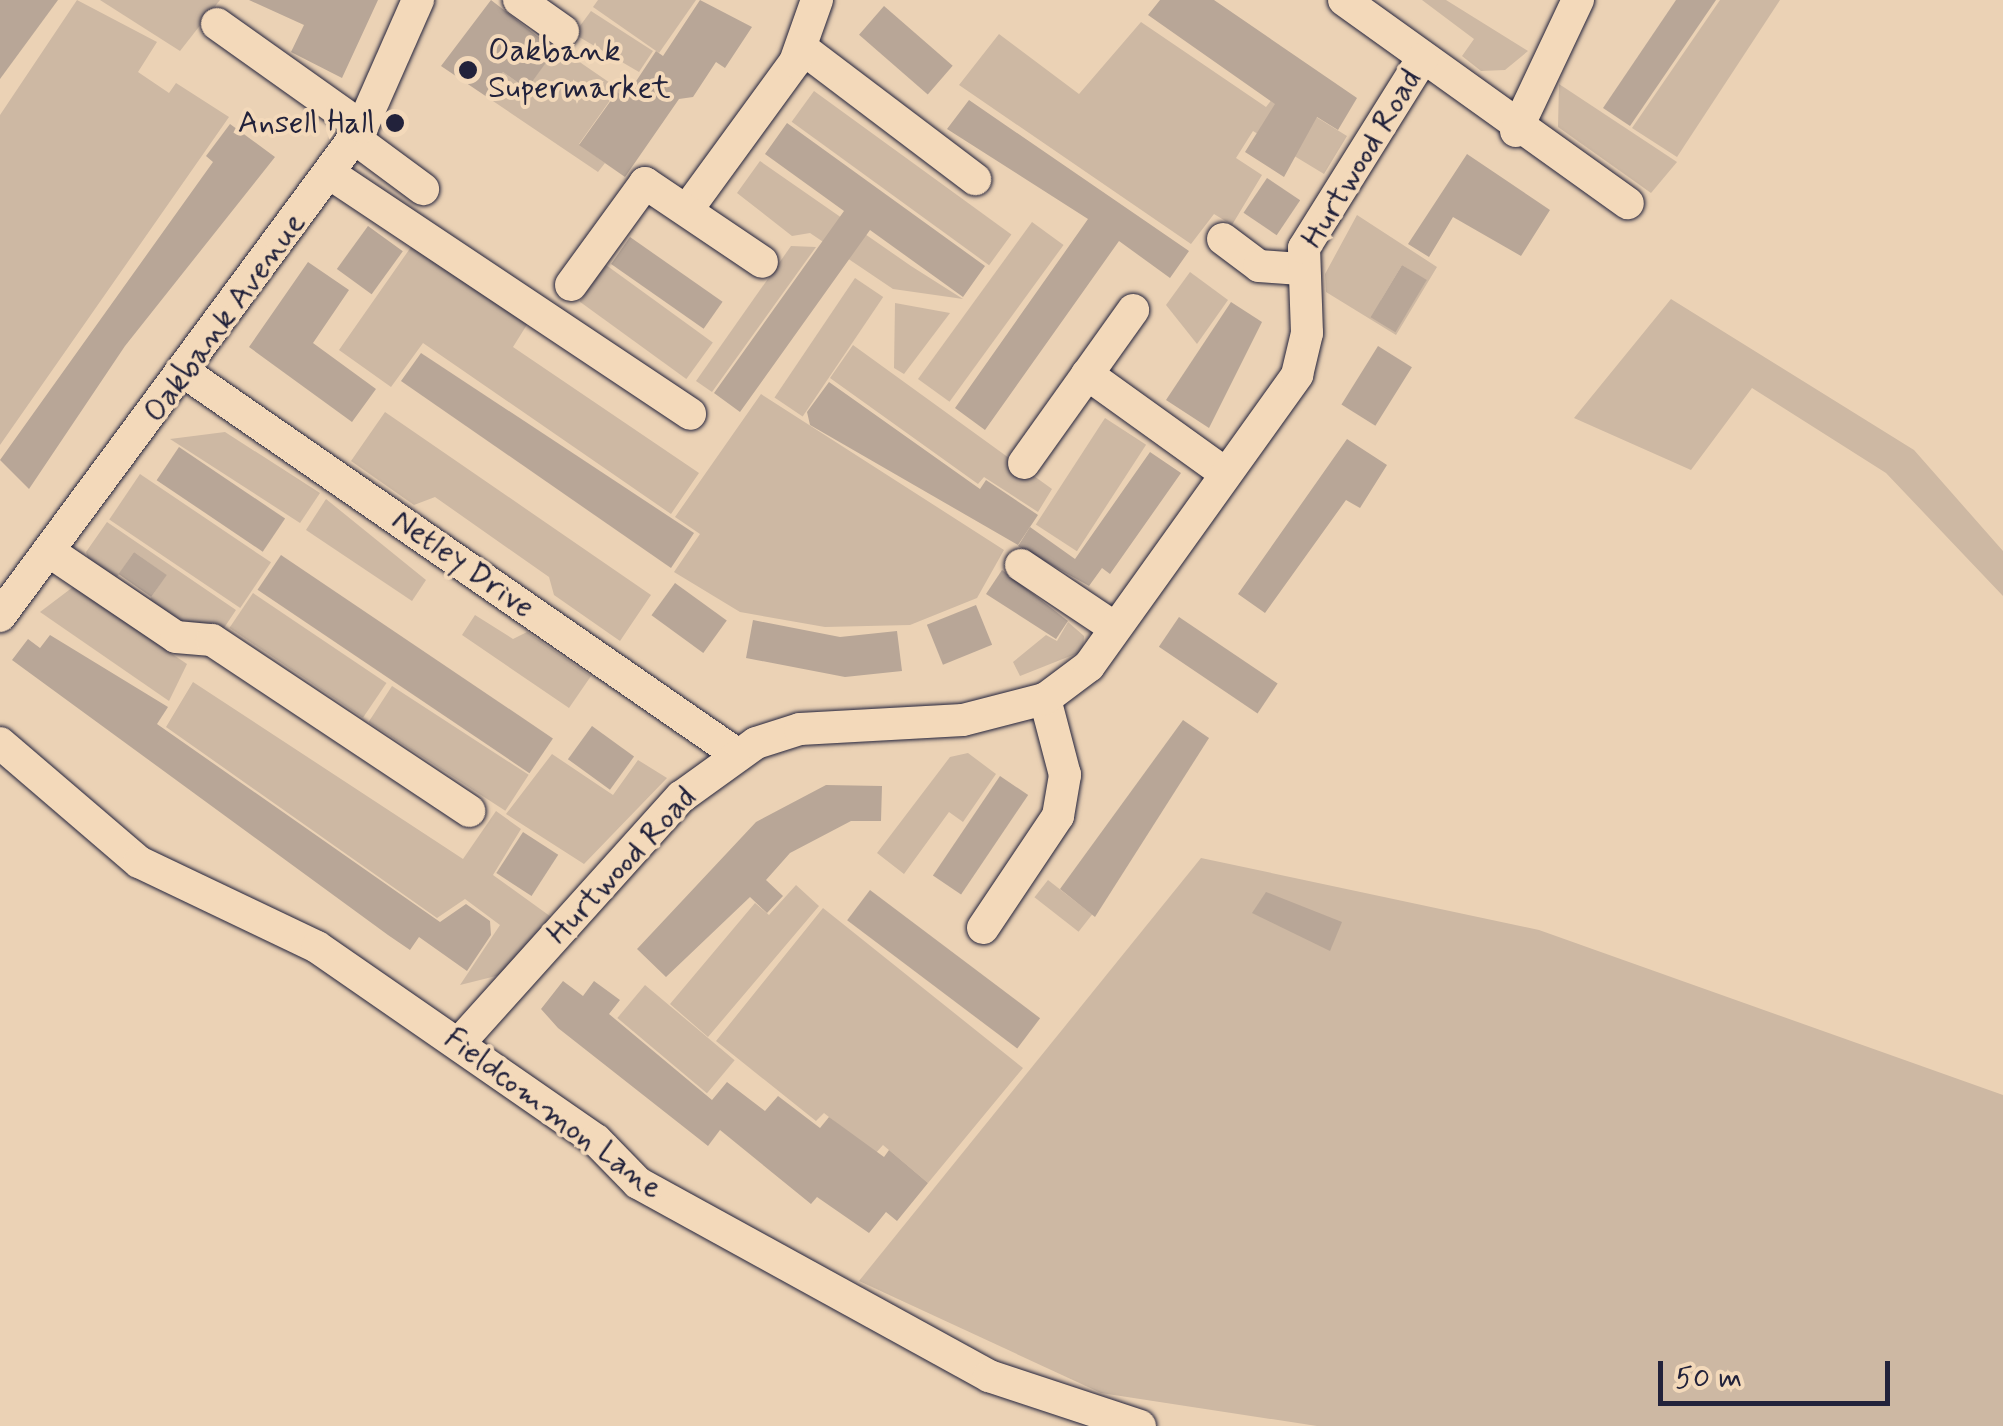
<!DOCTYPE html>
<html>
<head>
<meta charset="utf-8">
<style>
  body { margin:0 }
  #map { position:relative; width:2003px; height:1426px; overflow:hidden; background:#ebd2b5; font-family:Mynerve,sans-serif }
  div>[style] { position:absolute }
  .green>* { inset:0; background:#cdb8a3; transform-origin:0 0 }
  .building>* { inset:0; background:#b8a697; transform-origin:0 0 }
  .roads { filter:drop-shadow(0 0 2px #22223b) drop-shadow(0 0 2px #22223b) }
  .minor>* { height:32px; margin:-16px; padding:0 16px; transform-origin:16px; border-radius:16px; background:#f3d9ba }
  .dots>* { width:28px; height:28px; translate:-50% -50%; box-sizing:border-box; border:5px solid #f3d9ba; border-radius:50% }
  span { translate:-50% -50%; white-space:nowrap; text-align:center; line-height:1.15; -webkit-text-stroke:8px #f3d9ba; paint-order:stroke }
  .poi-label { font-size:32px; color:#22223b }
  .left { translate:0 -50%; text-align:left }
  .right { translate:-100% -50%; text-align:right }
  .street-label { font-size:32px; color:#22223b }
  .scale { position:absolute; left:1658px; top:1361px; width:232px; height:45px; box-sizing:border-box; border:5px solid #22223b; border-top:0; padding-left:12px; font-size:30px; line-height:35px; white-space:nowrap; color:#22223b; -webkit-text-stroke:8px #f3d9ba; paint-order:stroke }
</style>
</head>
<body>
<div id="map">
  <div class="green">
    <i style="clip-path:polygon(77px 0,157px 42px,138px 72px,169px 93px,176px 83px,229px 117px,0 445px,0 115px)"></i>
    <i style="clip-path:polygon(100px 0,220px 0,180px 51px)"></i>
    <i style="clip-path:polygon(598px 0,696px 0,659px 53px,593px 7px)"></i>
    <i style="clip-path:polygon(1422px 0,1446px 0,1528px 51px,1505px 70px,1481px 71px,1462px 56px,1474px 39px)"></i>
    <i style="clip-path:polygon(1720px 0,1780px 0,1677px 157px,1632px 128px)"></i>
    <i style="clip-path:polygon(591px 11px,653px 51px,639px 72px,574px 34px)"></i>
    <i style="clip-path:polygon(1141px 22px,1266px 107px,1277px 93px,1347px 136px,1324px 174px,1253px 131px,1236px 158px,1262px 175px,1232px 225px,1214px 214px,1191px 244px,959px 85px,999px 34px,1079px 94px)"></i>
    <i style="clip-path:polygon(533px 30px,664px 120px,662px 123px,616px 92px,579px 144px,605px 163px,598px 172px,487px 97px,503px 72px,527px 89px,554px 50px)"></i>
    <i style="clip-path:polygon(1559px 84px,1677px 162px,1651px 193px,1558px 127px)"></i>
    <i style="left:814px;top:91px;width:244px;height:38px;rotate:36deg"></i>
    <i style="clip-path:polygon(760px 161px,911px 266px,963px 299px,893px 289px,810px 233px,792px 236px,737px 193px)"></i>
    <i style="clip-path:polygon(evenodd,1357px 215px,1437px 267px,1396px 335px,1326px 292px,1325px 274px,1357px 215px,1402px 265px,1426px 281px,1406px 314px,1381px 300px,1402px 265px)"></i>
    <i style="left:1032px;top:222px;width:39px;height:194px;rotate:36deg"></i>
    <i style="clip-path:polygon(791px 246px,816px 247px,712px 392px,696px 381px)"></i>
    <i style="clip-path:polygon(411px 247px,528px 323px,513px 347px,699px 473px,671px 514px,423px 343px,391px 387px,339px 350px)"></i>
    <i style="left:606px;top:265px;width:132px;height:45px;rotate:36deg"></i>
    <i style="clip-path:polygon(1190px 272px,1228px 300px,1197px 344px,1166px 305px)"></i>
    <i style="left:855px;top:278px;width:34px;height:144px;rotate:34deg"></i>
    <i style="clip-path:polygon(1671px 299px,1914px 450px,2003px 551px,2003px 596px,1886px 473px,1752px 388px,1691px 470px,1574px 418px)"></i>
    <i style="clip-path:polygon(895px 303px,950px 313px,904px 374px,894px 368px)"></i>
    <i style="clip-path:polygon(853px 345px,1052px 489px,1038px 512px,984px 477px,978px 484px,830px 378px)"></i>
    <i style="clip-path:polygon(761px 394px,1004px 550px,977px 598px,910px 625px,825px 627px,740px 612px,674px 572px,700px 534px,675px 517px)"></i>
    <i style="clip-path:polygon(385px 412px,651px 595px,620px 641px,554px 595px,549px 577px,435px 497px,414px 505px,351px 461px)"></i>
    <i style="left:1105px;top:418px;width:49px;height:127px;rotate:33deg"></i>
    <i style="clip-path:polygon(225px 432px,320px 493px,300px 523px,170px 439px)"></i>
    <i style="left:140px;top:474px;width:158px;height:55px;rotate:34deg"></i>
    <i style="clip-path:polygon(326px 499px,426px 580px,412px 601px,306px 530px)"></i>
    <i style="clip-path:polygon(evenodd,107px 522px,236px 610px,224px 628px,175px 624px,90px 565px,86px 552px,107px 522px,134px 552px,166px 575px,150px 599px,117px 577px,134px 552px)"></i>
    <i style="clip-path:polygon(73px 587px,187px 664px,169px 701px,40px 612px)"></i>
    <i style="left:253px;top:593px;width:161px;height:42px;rotate:34deg"></i>
    <i style="clip-path:polygon(475px 615px,513px 639px,527px 632px,591px 676px,569px 708px,462px 635px)"></i>
    <i style="clip-path:polygon(1068px 622px,1084px 636px,1083px 651px,1020px 676px,1013px 662px,1046px 635px,1057px 641px)"></i>
    <i style="clip-path:polygon(193px 682px,463px 859px,496px 811px,521px 829px,493px 875px,554px 919px,500px 975px,460px 985px,500px 925px,465px 899px,437px 918px,166px 727px)"></i>
    <i style="left:392px;top:686px;width:163px;height:43px;rotate:33deg"></i>
    <i style="clip-path:polygon(968px 753px,996px 774px,963px 822px,949px 812px,904px 874px,877px 853px,950px 757px)"></i>
    <i style="clip-path:polygon(552px 754px,613px 795px,638px 760px,667px 778px,584px 864px,506px 814px)"></i>
    <i style="clip-path:polygon(1201px 858px,1539px 930px,2003px 1095px,2003px 1426px,1317px 1426px,1101px 1393px,859px 1281px)"></i>
    <i style="left:1048px;top:880px;width:56px;height:22px;rotate:38deg"></i>
    <i style="clip-path:polygon(796px 885px,819px 906px,708px 1037px,670px 1004px,755px 903px,769px 915px)"></i>
    <i style="clip-path:polygon(823px 908px,1023px 1068px,928px 1183px,883px 1145px,875px 1154px,824px 1113px,816px 1121px,716px 1041px)"></i>
    <i style="left:645px;top:985px;width:117px;height:43px;rotate:40deg"></i>
  </div>
  <div class="building">
    <i style="clip-path:polygon(0 0,58px 0,0 79px)"></i>
    <i style="clip-path:polygon(249px 0,378px 0,342px 78px,291px 52px,304px 25px)"></i>
    <i style="clip-path:polygon(491px 0,555px 50px,527px 89px,503px 72px,487px 97px,441px 66px)"></i>
    <i style="clip-path:polygon(700px 0,752px 27px,725px 68px,716px 62px,693px 97px,679px 99px,625px 177px,579px 145px,617px 92px,625px 98px,656px 51px,663px 56px)"></i>
    <i style="clip-path:polygon(1160px 0,1214px 0,1357px 98px,1338px 130px,1317px 117px,1284px 177px,1245px 152px,1275px 104px,1148px 15px)"></i>
    <i style="clip-path:polygon(1676px 0,1716px 0,1630px 126px,1603px 108px)"></i>
    <i style="left:884px;top:6px;width:91px;height:38px;rotate:41deg"></i>
    <i style="clip-path:polygon(969px 100px,1189px 251px,1170px 278px,1119px 241px,985px 430px,955px 408px,1088px 219px,947px 129px)"></i>
    <i style="clip-path:polygon(787px 123px,985px 266px,963px 297px,870px 230px,740px 412px,714px 393px,844px 211px,765px 154px)"></i>
    <i style="clip-path:polygon(230px 124px,275px 157px,125px 346px,29px 489px,0 460px,213px 162px,206px 156px)"></i>
    <i style="clip-path:polygon(1467px 154px,1550px 210px,1521px 256px,1453px 217px,1429px 257px,1408px 244px)"></i>
    <i style="left:1267px;top:178px;width:40px;height:42px;rotate:34deg"></i>
    <i style="left:368px;top:226px;width:43px;height:53px;rotate:36deg"></i>
    <i style="left:630px;top:237px;width:113px;height:33px;rotate:35deg"></i>
    <i style="clip-path:polygon(308px 262px,349px 290px,313px 343px,376px 389px,352px 422px,249px 347px)"></i>
    <i style="left:1402px;top:265px;width:29px;height:61px;rotate:31deg"></i>
    <i style="clip-path:polygon(1231px 302px,1262px 322px,1209px 428px,1166px 400px)"></i>
    <i style="left:1378px;top:346px;width:40px;height:69px;rotate:32deg"></i>
    <i style="clip-path:polygon(421px 353px,694px 533px,671px 568px,401px 381px)"></i>
    <i style="clip-path:polygon(829px 382px,980px 489px,986px 480px,1038px 515px,1018px 545px,810px 425px,807px 412px)"></i>
    <i style="clip-path:polygon(1347px 439px,1387px 465px,1360px 508px,1346px 500px,1265px 613px,1238px 594px)"></i>
    <i style="left:179px;top:447px;width:128px;height:40px;rotate:34deg"></i>
    <i style="clip-path:polygon(1150px 452px,1181px 473px,1110px 574px,1102px 568px,1089px 586px,1018px 546px,1030px 527px,1075px 559px)"></i>
    <i style="left:134px;top:552px;width:40px;height:27px;rotate:35deg"></i>
    <i style="left:281px;top:555px;width:328px;height:42px;rotate:34deg"></i>
    <i style="clip-path:polygon(1002px 570px,1068px 621px,1056px 639px,986px 594px)"></i>
    <i style="left:675px;top:583px;width:64px;height:40px;rotate:36deg"></i>
    <i style="left:976px;top:605px;width:43px;height:53px;rotate:68deg"></i>
    <i style="left:1179px;top:617px;width:119px;height:36px;rotate:34deg"></i>
    <i style="clip-path:polygon(753px 620px,840px 637px,897px 631px,902px 671px,845px 677px,746px 658px)"></i>
    <i style="clip-path:polygon(50px 635px,168px 707px,157px 724px,440px 922px,466px 904px,490px 921px,491px 935px,467px 971px,419px 937px,410px 950px,388px 935px,12px 660px,28px 639px,40px 648px)"></i>
    <i style="clip-path:polygon(1183px 720px,1209px 738px,1095px 917px,1060px 889px)"></i>
    <i style="left:592px;top:726px;width:52px;height:41px;rotate:36deg"></i>
    <i style="left:1000px;top:776px;width:34px;height:120px;rotate:34deg"></i>
    <i style="clip-path:polygon(826px 785px,882px 786px,881px 821px,851px 821px,790px 853px,766px 880px,783px 896px,767px 913px,750px 897px,666px 977px,637px 949px,756px 822px)"></i>
    <i style="left:523px;top:832px;width:42px;height:49px;rotate:33deg"></i>
    <i style="left:870px;top:890px;width:213px;height:38px;rotate:37deg"></i>
    <i style="clip-path:polygon(1266px 892px,1342px 922px,1330px 951px,1252px 913px)"></i>
    <i style="clip-path:polygon(563px 981px,583px 996px,594px 981px,620px 1000px,609px 1014px,712px 1100px,727px 1082px,765px 1111px,778px 1096px,820px 1128px,829px 1117px,884px 1157px,889px 1150px,928px 1183px,897px 1221px,886px 1212px,869px 1233px,817px 1197px,811px 1204px,720px 1130px,708px 1146px,558px 1028px,541px 1009px)"></i>
  </div>
  <div class="roads">
    <div class="minor">
      <i style="left:519px;top:0;width:54px;rotate:35.2deg"></i>
      <i style="left:1344px;top:0;width:349px;rotate:35.6deg"></i>
      <i style="left:217px;top:24px;width:178px;rotate:35.4deg"></i>
      <i style="left:803px;top:49px;width:216px;rotate:37.1deg"></i>
      <i style="left:1516px;top:131px;width:145px;rotate:-64.7deg"></i>
      <i style="left:354px;top:138px;width:86px;rotate:36.5deg"></i>
      <i style="left:329px;top:173px;width:434px;rotate:33.7deg"></i>
      <i style="left:687px;top:210px;width:183px;rotate:-53.9deg"></i>
      <i style="left:795px;top:62px;width:66px;rotate:-70.5deg"></i>
      <i style="left:1223px;top:239px;width:45px;rotate:36.9deg"></i>
      <i style="left:1259px;top:266px;width:42px;rotate:4.1deg"></i>
      <i style="left:571px;top:285px;width:126px;rotate:-54deg"></i>
      <i style="left:645px;top:183px;width:141px;rotate:34deg"></i>
      <i style="left:187px;top:374px;width:670px;rotate:34.66deg"></i>
      <i style="left:1087px;top:374px;width:171px;rotate:35.7deg"></i>
      <i style="left:1024px;top:463px;width:188px;rotate:-54.5deg"></i>
      <i style="left:50px;top:552px;width:152px;rotate:34deg"></i>
      <i style="left:176px;top:637px;width:36px;rotate:5deg"></i>
      <i style="left:212px;top:640px;width:309px;rotate:33.6deg"></i>
      <i style="left:1021px;top:565px;width:113px;rotate:33.8deg"></i>
      <i style="left:0;top:616px;width:608px;rotate:-53.49deg"></i>
      <i style="left:362px;top:127px;width:139px;rotate:-66.2deg"></i>
      <i style="left:0;top:743px;width:183px;rotate:40.6deg"></i>
      <i style="left:139px;top:862px;width:197px;rotate:25.5deg"></i>
      <i style="left:317px;top:947px;width:339px;rotate:34.7deg"></i>
      <i style="left:596px;top:1140px;width:60px;rotate:45.7deg"></i>
      <i style="left:638px;top:1183px;width:401px;rotate:28.8deg"></i>
      <i style="left:989px;top:1376px;width:159px;rotate:18.3deg"></i>
      <i style="left:983px;top:928px;width:135px;rotate:-56.2deg"></i>
      <i style="left:1058px;top:816px;width:42px;rotate:-80.3deg"></i>
      <i style="left:1065px;top:775px;width:79px;rotate:-104.7deg"></i>
      <i style="left:461px;top:1041px;width:329px;rotate:-48deg"></i>
      <i style="left:681px;top:797px;width:92px;rotate:-35.8deg"></i>
      <i style="left:756px;top:743px;width:46px;rotate:-17.7deg"></i>
      <i style="left:800px;top:729px;width:163px;rotate:-3.2deg"></i>
      <i style="left:963px;top:720px;width:85px;rotate:-14.4deg"></i>
      <i style="left:1045px;top:699px;width:55px;rotate:-36.9deg"></i>
      <i style="left:1089px;top:666px;width:358px;rotate:-54.4deg"></i>
      <i style="left:1297px;top:375px;width:43px;rotate:-76.6deg"></i>
      <i style="left:1307px;top:333px;width:85px;rotate:-92deg"></i>
      <i style="left:1304px;top:248px;width:223px;rotate:-58deg"></i>
    </div>
  </div>
  <div class="dots">
    <i style="left:468px;top:70px;background:#22223b"></i>
    <i style="left:395px;top:123px;background:#22223b"></i>
  </div>
  <div class="poi-label">
    <span class="left" style="left:488px;top:70px">Oakbank<br>Supermarket</span>
    <span class="right" style="left:375px;top:123px">Ansell Hall</span>
  </div>
  <div class="street-label">
    <span style="left:1362px;top:159px;rotate:-59deg">Hurtwood Road</span>
    <span style="left:225px;top:318px;rotate:-54deg">Oakbank Avenue</span>
    <span style="left:463px;top:564px;rotate:35deg">Netley Drive</span>
    <span style="left:622px;top:866px;rotate:-47deg">Hurtwood Road</span>
    <span style="left:553px;top:1114px;rotate:37deg">Fieldcommon Lane</span>
  </div>
  <div class="scale">50 m</div>
</div>
</body>
</html>
